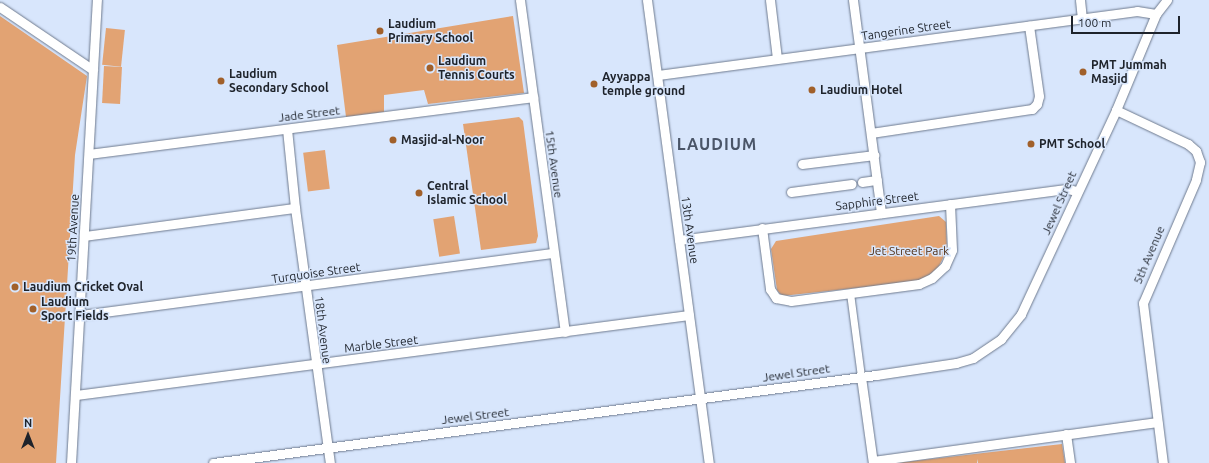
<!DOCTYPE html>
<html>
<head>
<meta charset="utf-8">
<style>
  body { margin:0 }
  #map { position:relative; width:1209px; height:463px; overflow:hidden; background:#d8e6fc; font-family:Ubuntu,sans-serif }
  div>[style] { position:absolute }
  .green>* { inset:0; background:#e2a373; transform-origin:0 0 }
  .roads { filter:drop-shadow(0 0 1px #6e7a8e) drop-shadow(0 0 1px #6e7a8e) }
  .pedestrian>* { height:7px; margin:-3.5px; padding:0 3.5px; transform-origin:3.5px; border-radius:3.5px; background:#fff }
  .minor>* { height:9px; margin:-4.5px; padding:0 4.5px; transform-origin:4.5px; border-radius:4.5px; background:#fff }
  .dots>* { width:11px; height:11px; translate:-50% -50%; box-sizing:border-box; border:2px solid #d8e6fc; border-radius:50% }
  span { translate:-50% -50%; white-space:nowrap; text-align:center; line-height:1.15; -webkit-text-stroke:3px #d8e6fc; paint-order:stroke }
  .poi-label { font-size:12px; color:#1e232b; font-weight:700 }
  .left { translate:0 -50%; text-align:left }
  .street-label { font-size:12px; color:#1e232b }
  .park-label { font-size:12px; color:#523219 }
  .district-label { font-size:16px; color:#4a5568; font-weight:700; letter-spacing:1px }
  .north { position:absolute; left:8px; top:415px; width:40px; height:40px; -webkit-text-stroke:3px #d8e6fc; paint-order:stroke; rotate:0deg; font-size:11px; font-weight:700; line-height:16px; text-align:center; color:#1e232b }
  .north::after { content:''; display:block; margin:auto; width:14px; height:18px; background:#1e232b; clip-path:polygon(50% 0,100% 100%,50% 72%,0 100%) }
  .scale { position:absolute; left:1071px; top:16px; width:109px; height:18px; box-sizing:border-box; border:2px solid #1e232b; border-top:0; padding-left:5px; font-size:12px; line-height:14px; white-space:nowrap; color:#1e232b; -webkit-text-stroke:3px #d8e6fc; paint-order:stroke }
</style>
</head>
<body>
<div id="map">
  <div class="green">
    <i style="clip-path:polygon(0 16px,87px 76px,75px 155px,56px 463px,0 463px)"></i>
    <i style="clip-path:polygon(513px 16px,524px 93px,428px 104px,424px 90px,384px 95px,384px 112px,346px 117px,337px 45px)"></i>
    <i style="left:106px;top:28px;width:19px;height:37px;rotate:6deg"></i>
    <i style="left:104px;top:66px;width:18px;height:37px;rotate:3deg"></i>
    <i style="clip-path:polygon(519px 117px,523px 121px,538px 236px,536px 243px,481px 250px,463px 124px)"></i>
    <i style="left:325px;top:150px;width:39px;height:22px;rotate:83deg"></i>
    <i style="left:454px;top:216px;width:38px;height:21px;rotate:81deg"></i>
    <i style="clip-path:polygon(939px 216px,946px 222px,947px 250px,938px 268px,921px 281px,782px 296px,777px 290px,771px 249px,776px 241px)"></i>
    <i style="clip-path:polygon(1062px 444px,1065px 463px,978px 463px,977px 459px,977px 463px,896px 463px)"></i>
  </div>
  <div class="roads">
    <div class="pedestrian">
      <i style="left:850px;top:293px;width:85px;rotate:82.5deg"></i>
    </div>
    <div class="minor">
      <i style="left:520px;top:0;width:335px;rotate:82.3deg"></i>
      <i style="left:647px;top:0;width:467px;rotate:82.4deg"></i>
      <i style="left:770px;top:0;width:59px;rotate:83.2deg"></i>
      <i style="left:853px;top:0;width:215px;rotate:82.5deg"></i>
      <i style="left:1080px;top:0;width:18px;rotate:84deg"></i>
      <i style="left:0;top:7px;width:112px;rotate:34.1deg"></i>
      <i style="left:658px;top:75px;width:483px;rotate:-7.6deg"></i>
      <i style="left:1137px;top:11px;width:19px;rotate:9deg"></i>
      <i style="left:1116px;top:110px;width:80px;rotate:25.3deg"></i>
      <i style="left:1188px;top:144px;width:11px;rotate:41deg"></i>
      <i style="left:1196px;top:151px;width:12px;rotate:70deg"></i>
      <i style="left:1200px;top:162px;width:18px;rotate:103deg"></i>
      <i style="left:1196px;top:180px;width:134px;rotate:113.3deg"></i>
      <i style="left:1143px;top:303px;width:161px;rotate:82.9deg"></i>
      <i style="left:287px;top:129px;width:79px;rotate:84.2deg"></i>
      <i style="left:295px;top:208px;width:257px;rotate:82.2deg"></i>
      <i style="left:871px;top:133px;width:163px;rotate:-8.5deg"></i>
      <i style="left:1032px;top:109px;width:7px;rotate:-45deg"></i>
      <i style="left:1037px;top:104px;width:8px;rotate:-76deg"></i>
      <i style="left:1039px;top:96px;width:71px;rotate:-98.1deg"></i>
      <i style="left:89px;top:154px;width:448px;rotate:-7.3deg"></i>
      <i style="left:802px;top:164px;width:73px;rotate:-7.1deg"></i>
      <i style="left:862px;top:182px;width:15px;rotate:-8deg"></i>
      <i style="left:791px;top:192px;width:61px;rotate:-7.6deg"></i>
      <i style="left:762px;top:228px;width:62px;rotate:82.5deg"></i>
      <i style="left:770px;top:289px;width:11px;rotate:56deg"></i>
      <i style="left:776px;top:298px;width:15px;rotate:11deg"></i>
      <i style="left:791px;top:301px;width:129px;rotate:-7.6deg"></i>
      <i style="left:919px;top:284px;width:14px;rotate:-25deg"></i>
      <i style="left:932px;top:278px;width:18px;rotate:-43deg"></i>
      <i style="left:945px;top:266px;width:17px;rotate:-66deg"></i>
      <i style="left:952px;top:250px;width:46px;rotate:-92.5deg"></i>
      <i style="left:84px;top:236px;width:213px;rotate:-7.6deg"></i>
      <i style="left:679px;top:240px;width:392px;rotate:-7.5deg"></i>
      <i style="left:1068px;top:189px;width:9px;rotate:13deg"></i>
      <i style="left:81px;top:315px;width:477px;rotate:-7.5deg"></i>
      <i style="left:861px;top:377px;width:87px;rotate:82.1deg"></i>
      <i style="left:76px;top:395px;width:618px;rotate:-7.44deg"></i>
      <i style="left:1066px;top:434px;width:29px;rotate:82deg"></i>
      <i style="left:873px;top:461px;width:287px;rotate:-7.8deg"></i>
      <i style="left:71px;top:463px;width:464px;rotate:-86.8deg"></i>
      <i style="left:213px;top:463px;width:669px;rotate:-7.56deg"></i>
      <i style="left:876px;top:375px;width:81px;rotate:-8.5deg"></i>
      <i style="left:956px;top:363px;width:18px;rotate:-16deg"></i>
      <i style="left:973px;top:358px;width:34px;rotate:-34deg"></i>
      <i style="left:1001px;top:339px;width:32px;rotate:-51deg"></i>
      <i style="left:1021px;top:314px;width:225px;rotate:-65deg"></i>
      <i style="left:1116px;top:110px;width:104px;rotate:-67.4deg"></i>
      <i style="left:1156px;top:14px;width:18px;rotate:-52deg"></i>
    </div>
  </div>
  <div class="dots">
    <i style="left:380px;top:31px;background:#a1602a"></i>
    <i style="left:430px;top:68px;background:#a1602a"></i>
    <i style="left:1083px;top:72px;background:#a1602a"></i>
    <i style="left:221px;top:81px;background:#a1602a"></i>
    <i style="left:594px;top:84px;background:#a1602a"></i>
    <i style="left:812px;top:90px;background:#a1602a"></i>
    <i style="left:393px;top:140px;background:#a1602a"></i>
    <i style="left:1031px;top:144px;background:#a1602a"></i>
    <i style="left:419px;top:193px;background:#a1602a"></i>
    <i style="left:15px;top:287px;background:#a1602a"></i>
    <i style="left:33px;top:309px;background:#a1602a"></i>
  </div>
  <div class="poi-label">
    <span class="left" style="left:388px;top:31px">Laudium<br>Primary School</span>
    <span class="left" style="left:438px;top:68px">Laudium<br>Tennis Courts</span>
    <span class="left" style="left:1091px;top:72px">PMT Jummah<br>Masjid</span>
    <span class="left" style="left:229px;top:81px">Laudium<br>Secondary School</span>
    <span class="left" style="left:602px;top:84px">Ayyappa<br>temple ground</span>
    <span class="left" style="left:820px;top:90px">Laudium Hotel</span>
    <span class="left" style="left:401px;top:140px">Masjid-al-Noor</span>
    <span class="left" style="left:1039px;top:144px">PMT School</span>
    <span class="left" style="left:427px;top:193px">Central<br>Islamic School</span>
    <span class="left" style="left:23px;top:287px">Laudium Cricket Oval</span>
    <span class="left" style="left:41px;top:309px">Laudium<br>Sport Fields</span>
  </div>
  <div class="street-label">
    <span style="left:906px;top:30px;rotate:-8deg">Tangerine Street</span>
    <span style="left:309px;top:114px;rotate:-7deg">Jade Street</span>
    <span style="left:554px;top:164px;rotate:82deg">15th Avenue</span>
    <span style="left:877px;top:201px;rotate:-7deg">Sapphire Street</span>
    <span style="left:1059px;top:203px;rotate:-66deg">Jewel Street</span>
    <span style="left:73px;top:228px;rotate:-87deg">19th Avenue</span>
    <span style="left:690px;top:230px;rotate:82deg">13th Avenue</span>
    <span style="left:1149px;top:255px;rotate:-67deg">5th Avenue</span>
    <span style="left:316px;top:273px;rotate:-8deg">Turquoise Street</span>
    <span style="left:323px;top:330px;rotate:83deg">18th Avenue</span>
    <span style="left:381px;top:344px;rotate:-7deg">Marble Street</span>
    <span style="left:796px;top:373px;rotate:-8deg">Jewel Street</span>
    <span style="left:475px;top:416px;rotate:-7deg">Jewel Street</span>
  </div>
  <div class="park-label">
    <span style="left:909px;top:251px">Jet Street Park</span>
  </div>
  <div class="district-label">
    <span style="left:717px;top:144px">LAUDIUM</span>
  </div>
  <div class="north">N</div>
  <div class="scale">100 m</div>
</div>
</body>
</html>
